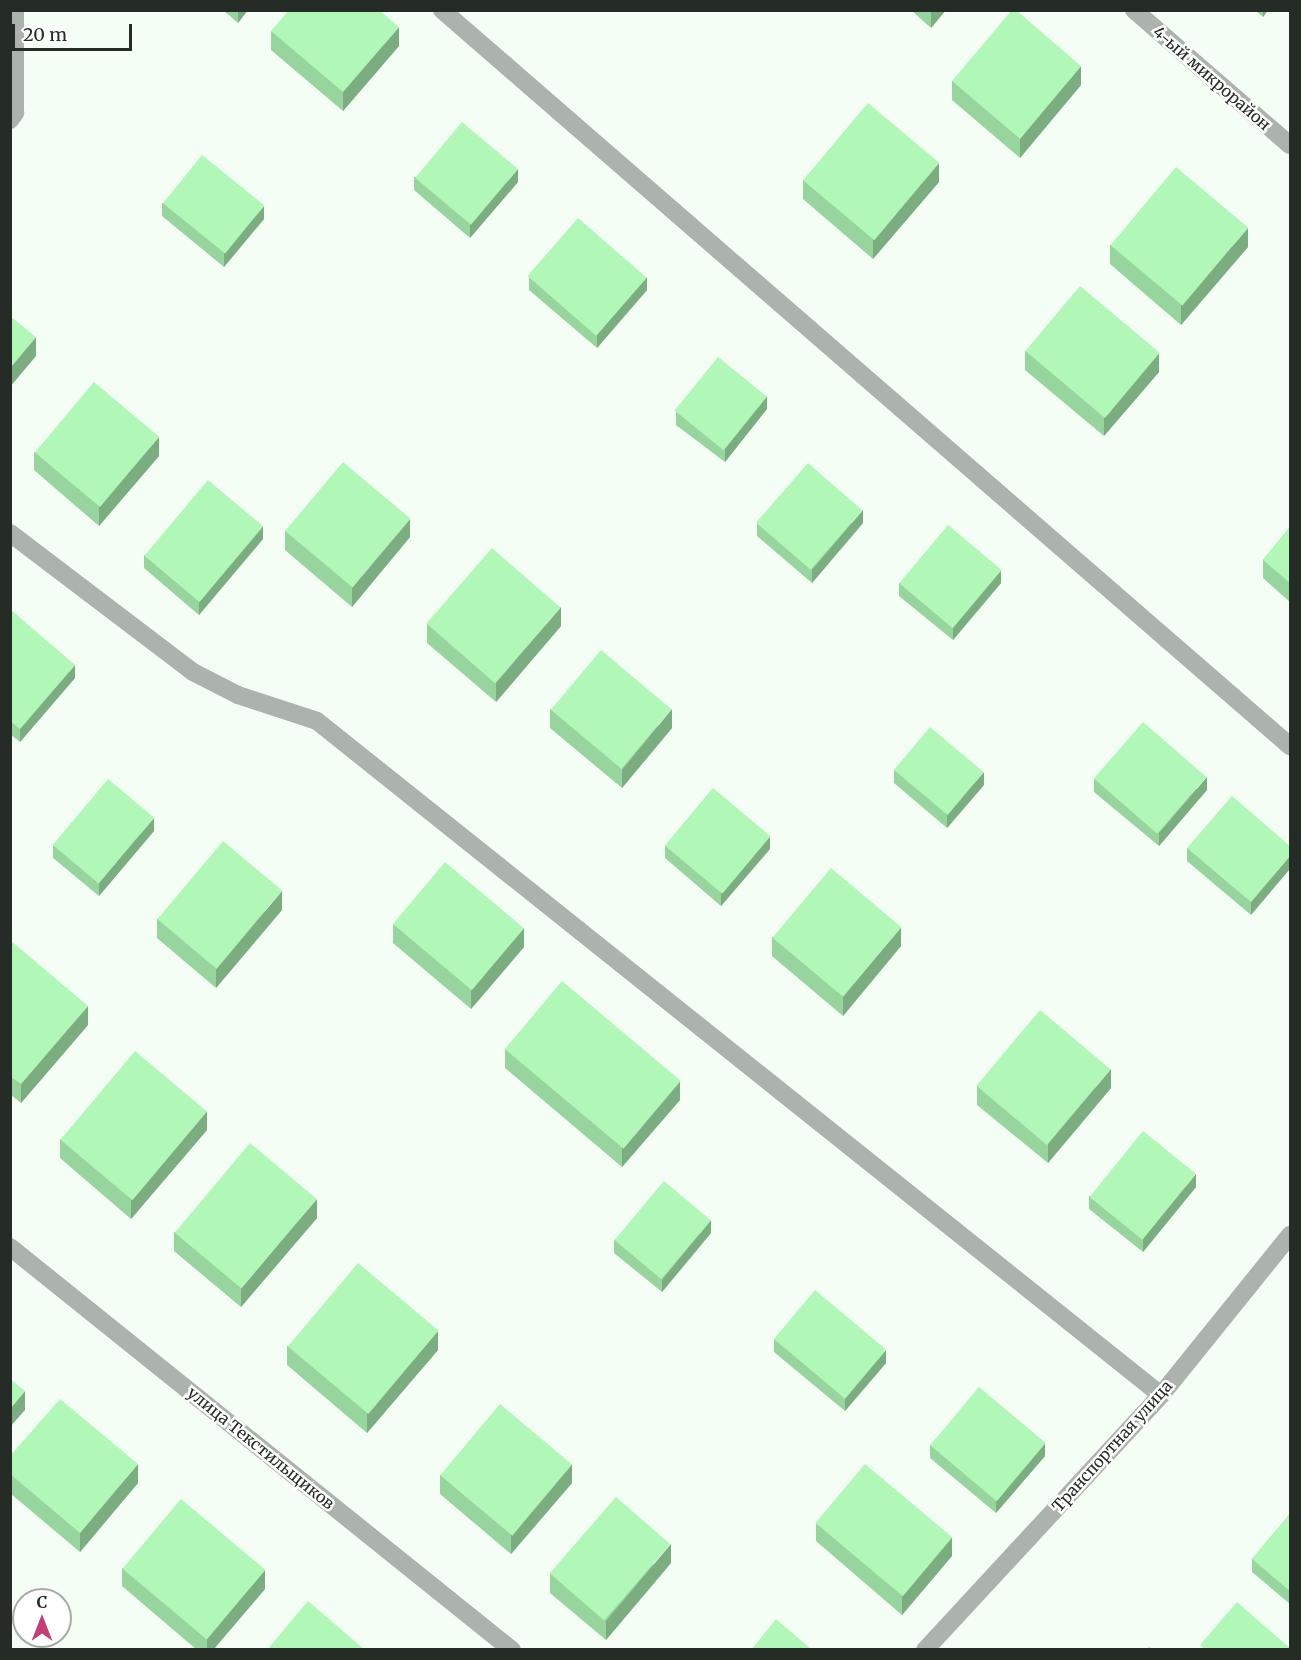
<!DOCTYPE html>
<html>
<head>
<meta charset="utf-8">
<style>
  body { margin:0 }
  #map { position:relative; width:1301px; height:1660px; overflow:hidden; background:#f4fef5; font-family:Merriweather,serif }
  div>[style] { position:absolute }
  .service>* { height:18px; margin:-9px; padding:0 9px; transform-origin:9px; border-radius:9px; background:#abb3ac }
  .minor>* { height:18px; margin:-9px; padding:0 9px; transform-origin:9px; border-radius:9px; background:#abb3ac }
  .wall>* { inset:0; background:#97d49e }
  .shaded-wall>* { inset:0; background:#7bad81 }
  .building>* { inset:0; background:#b0f7b8; transform-origin:0 0 }
  span { translate:-50% -50%; white-space:nowrap; text-align:center; line-height:1.15; -webkit-text-stroke:5px #fff; paint-order:stroke }
  .street-label { font-size:16px; color:#252b25 }
  .frame { position:absolute; inset:0; border:12px solid #252b25; pointer-events:none }
  .north { position:absolute; left:12px; top:1588px; width:60px; height:60px; box-sizing:border-box; background:#fff; border:2px solid #a8aaa8; border-radius:50%; rotate:0deg; font-size:16px; font-weight:700; line-height:24px; text-align:center; color:#252b25 }
  .north::after { content:''; display:block; margin:auto; width:21px; height:27px; background:#c53c78; clip-path:polygon(50% 0,100% 100%,50% 72%,0 100%) }
  .scale { position:absolute; left:12px; top:24px; width:120px; height:27px; box-sizing:border-box; border:3px solid #252b25; border-top:0; padding-left:8px; font-size:18px; line-height:21px; white-space:nowrap; color:#252b25; -webkit-text-stroke:4px #fff; paint-order:stroke }
</style>
</head>
<body>
<div id="map">
  <div class="service">
    <i style="left:442px;top:10px;width:1123px;rotate:40.96deg"></i>
    <i style="left:1134px;top:10px;width:206px;rotate:40.9deg"></i>
  </div>
  <div class="minor">
    <i style="left:10px;top:120px;width:9px;rotate:-54deg"></i>
    <i style="left:15px;top:113px;width:103px;rotate:-90deg"></i>
    <i style="left:10px;top:533px;width:230px;rotate:37.2deg"></i>
    <i style="left:193px;top:672px;width:51px;rotate:27.1deg"></i>
    <i style="left:238px;top:695px;width:83px;rotate:18.2deg"></i>
    <i style="left:317px;top:721px;width:1080px;rotate:38.61deg"></i>
    <i style="left:10px;top:1247px;width:644px;rotate:38.76deg"></i>
    <i style="left:925px;top:1650px;width:347px;rotate:-47.2deg"></i>
    <i style="left:1161px;top:1395px;width:206px;rotate:-51.1deg"></i>
  </div>
  <div class="wall">
    <i style="clip-path:polygon(223px 10px,248px 10px,238px 23px)"></i>
    <i style="clip-path:polygon(911px 10px,946px 10px,931px 28px)"></i>
    <i style="clip-path:polygon(1255px 10px,1268px 10px,1263px 17px)"></i>
    <i style="clip-path:polygon(271px 31px,399px 46px,343px 111px,271px 50px)"></i>
    <i style="clip-path:polygon(952px 81px,1081px 85px,1020px 158px,952px 100px)"></i>
    <i style="clip-path:polygon(414px 177px,518px 182px,470px 238px,414px 190px)"></i>
    <i style="clip-path:polygon(803px 180px,939px 182px,873px 259px,803px 199px)"></i>
    <i style="clip-path:polygon(162px 203px,264px 219px,224px 267px,162px 216px)"></i>
    <i style="clip-path:polygon(1110px 245px,1248px 247px,1181px 325px,1110px 264px)"></i>
    <i style="clip-path:polygon(529px 277px,647px 290px,597px 348px,529px 290px)"></i>
    <i style="clip-path:polygon(1025px 351px,1159px 372px,1104px 436px,1025px 370px)"></i>
    <i style="clip-path:polygon(767px 409px,725px 462px,676px 425px,676px 412px)"></i>
    <i style="clip-path:polygon(34px 452px,159px 456px,99px 526px,34px 470px)"></i>
    <i style="clip-path:polygon(757px 523px,863px 523px,812px 583px,757px 536px)"></i>
    <i style="clip-path:polygon(1290px 527px,1290px 602px,1263px 578px,1263px 560px)"></i>
    <i style="clip-path:polygon(285px 531px,410px 537px,352px 607px,285px 550px)"></i>
    <i style="clip-path:polygon(263px 539px,199px 615px,144px 568px,144px 555px)"></i>
    <i style="clip-path:polygon(899px 583px,1001px 583px,953px 640px,899px 596px)"></i>
    <i style="clip-path:polygon(10px 611px,75px 678px,20px 742px,10px 734px)"></i>
    <i style="clip-path:polygon(427px 624px,561px 626px,496px 702px,427px 643px)"></i>
    <i style="clip-path:polygon(550px 709px,672px 728px,622px 788px,550px 728px)"></i>
    <i style="clip-path:polygon(894px 770px,984px 785px,947px 828px,894px 783px)"></i>
    <i style="clip-path:polygon(1094px 779px,1207px 790px,1159px 846px,1094px 792px)"></i>
    <i style="clip-path:polygon(154px 831px,99px 896px,53px 858px,53px 845px)"></i>
    <i style="clip-path:polygon(665px 845px,770px 849px,721px 906px,665px 858px)"></i>
    <i style="clip-path:polygon(1290px 846px,1251px 915px,1187px 861px,1187px 848px)"></i>
    <i style="clip-path:polygon(282px 910px,216px 988px,157px 938px,157px 919px)"></i>
    <i style="clip-path:polygon(393px 924px,524px 947px,471px 1009px,393px 943px)"></i>
    <i style="clip-path:polygon(772px 937px,901px 946px,843px 1016px,772px 956px)"></i>
    <i style="clip-path:polygon(10px 940px,88px 1025px,21px 1103px,10px 1094px)"></i>
    <i style="clip-path:polygon(505px 1049px,680px 1100px,622px 1167px,505px 1068px)"></i>
    <i style="clip-path:polygon(977px 1086px,1111px 1088px,1048px 1163px,977px 1105px)"></i>
    <i style="clip-path:polygon(207px 1130px,131px 1219px,60px 1158px,60px 1139px)"></i>
    <i style="clip-path:polygon(1196px 1187px,1143px 1252px,1089px 1209px,1089px 1196px)"></i>
    <i style="clip-path:polygon(317px 1218px,241px 1307px,174px 1251px,174px 1232px)"></i>
    <i style="clip-path:polygon(711px 1233px,662px 1292px,614px 1253px,614px 1240px)"></i>
    <i style="clip-path:polygon(774px 1339px,886px 1363px,845px 1411px,774px 1352px)"></i>
    <i style="clip-path:polygon(287px 1346px,438px 1350px,367px 1433px,287px 1365px)"></i>
    <i style="clip-path:polygon(930px 1445px,1045px 1456px,996px 1513px,930px 1458px)"></i>
    <i style="clip-path:polygon(10px 1456px,138px 1483px,80px 1552px,10px 1493px)"></i>
    <i style="clip-path:polygon(440px 1475px,572px 1483px,511px 1554px,440px 1494px)"></i>
    <i style="clip-path:polygon(1290px 1514px,1290px 1604px,1252px 1572px,1252px 1559px)"></i>
    <i style="clip-path:polygon(816px 1523px,952px 1556px,902px 1615px,816px 1541px)"></i>
    <i style="clip-path:polygon(671px 1563px,606px 1640px,550px 1593px,550px 1574px)"></i>
    <i style="clip-path:polygon(122px 1568px,265px 1589px,213px 1650px,197px 1650px,122px 1586px)"></i>
  </div>
  <div class="shaded-wall">
    <i style="clip-path:polygon(238px 10px,248px 10px,238px 23px)"></i>
    <i style="clip-path:polygon(931px 10px,946px 10px,931px 28px)"></i>
    <i style="clip-path:polygon(1263px 10px,1268px 10px,1263px 17px)"></i>
    <i style="clip-path:polygon(399px 27px,399px 46px,343px 111px,343px 92px)"></i>
    <i style="clip-path:polygon(1081px 66px,1081px 85px,1020px 158px,1020px 139px)"></i>
    <i style="clip-path:polygon(939px 163px,939px 182px,873px 259px,873px 240px)"></i>
    <i style="clip-path:polygon(518px 169px,518px 182px,470px 238px,470px 225px)"></i>
    <i style="clip-path:polygon(264px 206px,264px 219px,224px 267px,224px 254px)"></i>
    <i style="clip-path:polygon(1248px 228px,1248px 247px,1181px 325px,1181px 306px)"></i>
    <i style="clip-path:polygon(647px 277px,647px 290px,597px 348px,597px 335px)"></i>
    <i style="clip-path:polygon(36px 337px,36px 356px,10px 387px,10px 368px)"></i>
    <i style="clip-path:polygon(1159px 353px,1159px 372px,1104px 436px,1104px 417px)"></i>
    <i style="clip-path:polygon(767px 396px,767px 409px,725px 462px,725px 449px)"></i>
    <i style="clip-path:polygon(159px 437px,159px 456px,99px 526px,99px 507px)"></i>
    <i style="clip-path:polygon(863px 510px,863px 523px,812px 583px,812px 570px)"></i>
    <i style="clip-path:polygon(410px 519px,410px 537px,352px 607px,352px 588px)"></i>
    <i style="clip-path:polygon(263px 526px,263px 539px,199px 615px,199px 602px)"></i>
    <i style="clip-path:polygon(1001px 570px,1001px 583px,953px 640px,953px 627px)"></i>
    <i style="clip-path:polygon(561px 607px,561px 626px,496px 702px,496px 683px)"></i>
    <i style="clip-path:polygon(75px 665px,75px 678px,20px 742px,20px 729px)"></i>
    <i style="clip-path:polygon(672px 709px,672px 728px,622px 788px,622px 770px)"></i>
    <i style="clip-path:polygon(984px 772px,984px 785px,947px 828px,947px 815px)"></i>
    <i style="clip-path:polygon(1207px 777px,1207px 790px,1159px 846px,1159px 833px)"></i>
    <i style="clip-path:polygon(154px 818px,154px 831px,99px 896px,99px 883px)"></i>
    <i style="clip-path:polygon(770px 836px,770px 849px,721px 906px,721px 893px)"></i>
    <i style="clip-path:polygon(1290px 856px,1290px 869px,1251px 915px,1251px 902px)"></i>
    <i style="clip-path:polygon(282px 891px,282px 910px,216px 988px,216px 970px)"></i>
    <i style="clip-path:polygon(901px 927px,901px 946px,843px 1016px,843px 997px)"></i>
    <i style="clip-path:polygon(524px 928px,524px 947px,471px 1009px,471px 990px)"></i>
    <i style="clip-path:polygon(88px 1006px,88px 1025px,21px 1103px,21px 1084px)"></i>
    <i style="clip-path:polygon(1111px 1069px,1111px 1088px,1048px 1163px,1048px 1144px)"></i>
    <i style="clip-path:polygon(680px 1081px,680px 1100px,622px 1167px,622px 1148px)"></i>
    <i style="clip-path:polygon(207px 1111px,207px 1130px,131px 1219px,131px 1200px)"></i>
    <i style="clip-path:polygon(1196px 1174px,1196px 1187px,1143px 1252px,1143px 1239px)"></i>
    <i style="clip-path:polygon(317px 1199px,317px 1218px,241px 1307px,241px 1288px)"></i>
    <i style="clip-path:polygon(711px 1220px,711px 1233px,662px 1292px,662px 1280px)"></i>
    <i style="clip-path:polygon(438px 1331px,438px 1350px,367px 1433px,367px 1414px)"></i>
    <i style="clip-path:polygon(886px 1350px,886px 1363px,845px 1411px,845px 1398px)"></i>
    <i style="clip-path:polygon(25px 1391px,25px 1410px,10px 1427px,10px 1409px)"></i>
    <i style="clip-path:polygon(1045px 1443px,1045px 1456px,996px 1513px,996px 1500px)"></i>
    <i style="clip-path:polygon(138px 1464px,138px 1483px,80px 1552px,80px 1533px)"></i>
    <i style="clip-path:polygon(572px 1464px,572px 1483px,511px 1554px,511px 1535px)"></i>
    <i style="clip-path:polygon(952px 1537px,952px 1556px,902px 1615px,902px 1596px)"></i>
    <i style="clip-path:polygon(671px 1544px,671px 1563px,606px 1640px,606px 1621px)"></i>
    <i style="clip-path:polygon(265px 1570px,265px 1589px,213px 1650px,207px 1650px,207px 1639px)"></i>
  </div>
  <div class="building">
    <i style="clip-path:polygon(289px 10px,379px 10px,399px 27px,343px 92px,271px 31px)"></i>
    <i style="clip-path:polygon(1012px 10px,1016px 10px,1081px 66px,1020px 139px,952px 81px)"></i>
    <i style="left:868px;top:103px;width:93px;height:101px;rotate:40deg"></i>
    <i style="left:462px;top:122px;width:73px;height:73px;rotate:40deg"></i>
    <i style="left:202px;top:155px;width:80px;height:62px;rotate:39deg"></i>
    <i style="left:1176px;top:167px;width:94px;height:102px;rotate:40deg"></i>
    <i style="left:578px;top:218px;width:91px;height:77px;rotate:41deg"></i>
    <i style="left:1080px;top:286px;width:104px;height:85px;rotate:40deg"></i>
    <i style="clip-path:polygon(10px 316px,36px 337px,10px 368px)"></i>
    <i style="left:718px;top:357px;width:63px;height:69px;rotate:39deg"></i>
    <i style="left:94px;top:382px;width:85px;height:92px;rotate:40deg"></i>
    <i style="left:343px;top:462px;width:88px;height:90px;rotate:40deg"></i>
    <i style="left:808px;top:463px;width:72px;height:79px;rotate:41deg"></i>
    <i style="left:208px;top:480px;width:72px;height:99px;rotate:40deg"></i>
    <i style="left:948px;top:525px;width:70px;height:76px;rotate:40deg"></i>
    <i style="clip-path:polygon(1290px 527px,1290px 583px,1263px 560px)"></i>
    <i style="left:492px;top:548px;width:91px;height:100px;rotate:41deg"></i>
    <i style="clip-path:polygon(11px 610px,75px 665px,20px 729px,10px 721px,10px 611px)"></i>
    <i style="left:601px;top:650px;width:92px;height:78px;rotate:40deg"></i>
    <i style="left:1143px;top:722px;width:84px;height:75px;rotate:41deg"></i>
    <i style="left:930px;top:727px;width:70px;height:56px;rotate:40deg"></i>
    <i style="left:108px;top:779px;width:60px;height:86px;rotate:40deg"></i>
    <i style="left:713px;top:788px;width:75px;height:75px;rotate:40deg"></i>
    <i style="clip-path:polygon(1232px 796px,1290px 846px,1290px 856px,1251px 902px,1187px 848px)"></i>
    <i style="left:223px;top:841px;width:77px;height:102px;rotate:40deg"></i>
    <i style="left:445px;top:862px;width:103px;height:81px;rotate:40deg"></i>
    <i style="left:831px;top:868px;width:92px;height:91px;rotate:40deg"></i>
    <i style="clip-path:polygon(10px 940px,88px 1006px,21px 1084px,10px 1076px)"></i>
    <i style="left:562px;top:981px;width:155px;height:89px;rotate:40deg"></i>
    <i style="left:1040px;top:1010px;width:92px;height:99px;rotate:40deg"></i>
    <i style="left:135px;top:1051px;width:94px;height:116px;rotate:40deg"></i>
    <i style="left:1143px;top:1131px;width:68px;height:85px;rotate:39deg"></i>
    <i style="left:250px;top:1143px;width:87px;height:117px;rotate:40deg"></i>
    <i style="left:664px;top:1181px;width:61px;height:77px;rotate:40deg"></i>
    <i style="left:358px;top:1263px;width:105px;height:109px;rotate:40deg"></i>
    <i style="left:815px;top:1290px;width:93px;height:64px;rotate:40deg"></i>
    <i style="clip-path:polygon(10px 1379px,25px 1391px,10px 1409px)"></i>
    <i style="left:979px;top:1387px;width:87px;height:76px;rotate:40deg"></i>
    <i style="clip-path:polygon(60px 1399px,138px 1464px,80px 1533px,10px 1474px,10px 1456px)"></i>
    <i style="left:500px;top:1404px;width:94px;height:93px;rotate:40deg"></i>
    <i style="left:865px;top:1464px;width:114px;height:77px;rotate:40deg"></i>
    <i style="left:616px;top:1497px;width:72px;height:101px;rotate:41deg"></i>
    <i style="left:181px;top:1499px;width:110px;height:91px;rotate:40deg"></i>
    <i style="clip-path:polygon(1290px 1514px,1290px 1591px,1252px 1559px)"></i>
    <i style="clip-path:polygon(308px 1601px,365px 1650px,267px 1650px)"></i>
    <i style="clip-path:polygon(1237px 1602px,1290px 1648px,1290px 1650px,1206px 1650px,1200px 1645px)"></i>
    <i style="clip-path:polygon(776px 1619px,812px 1650px,751px 1650px)"></i>
    <i style="clip-path:polygon(1149px 1646px,1153px 1650px,1147px 1650px)"></i>
  </div>
  <div class="street-label">
    <span style="left:1212px;top:78px;rotate:41deg">4-ый микрорайон</span>
    <span style="left:1112px;top:1446px;rotate:-48deg">Транспортная улица</span>
    <span style="left:261px;top:1448px;rotate:39deg">улица Текстильщиков</span>
  </div>
  <div class="frame"></div>
  <div class="north">С</div>
  <div class="scale">20 m</div>
</div>
</body>
</html>
